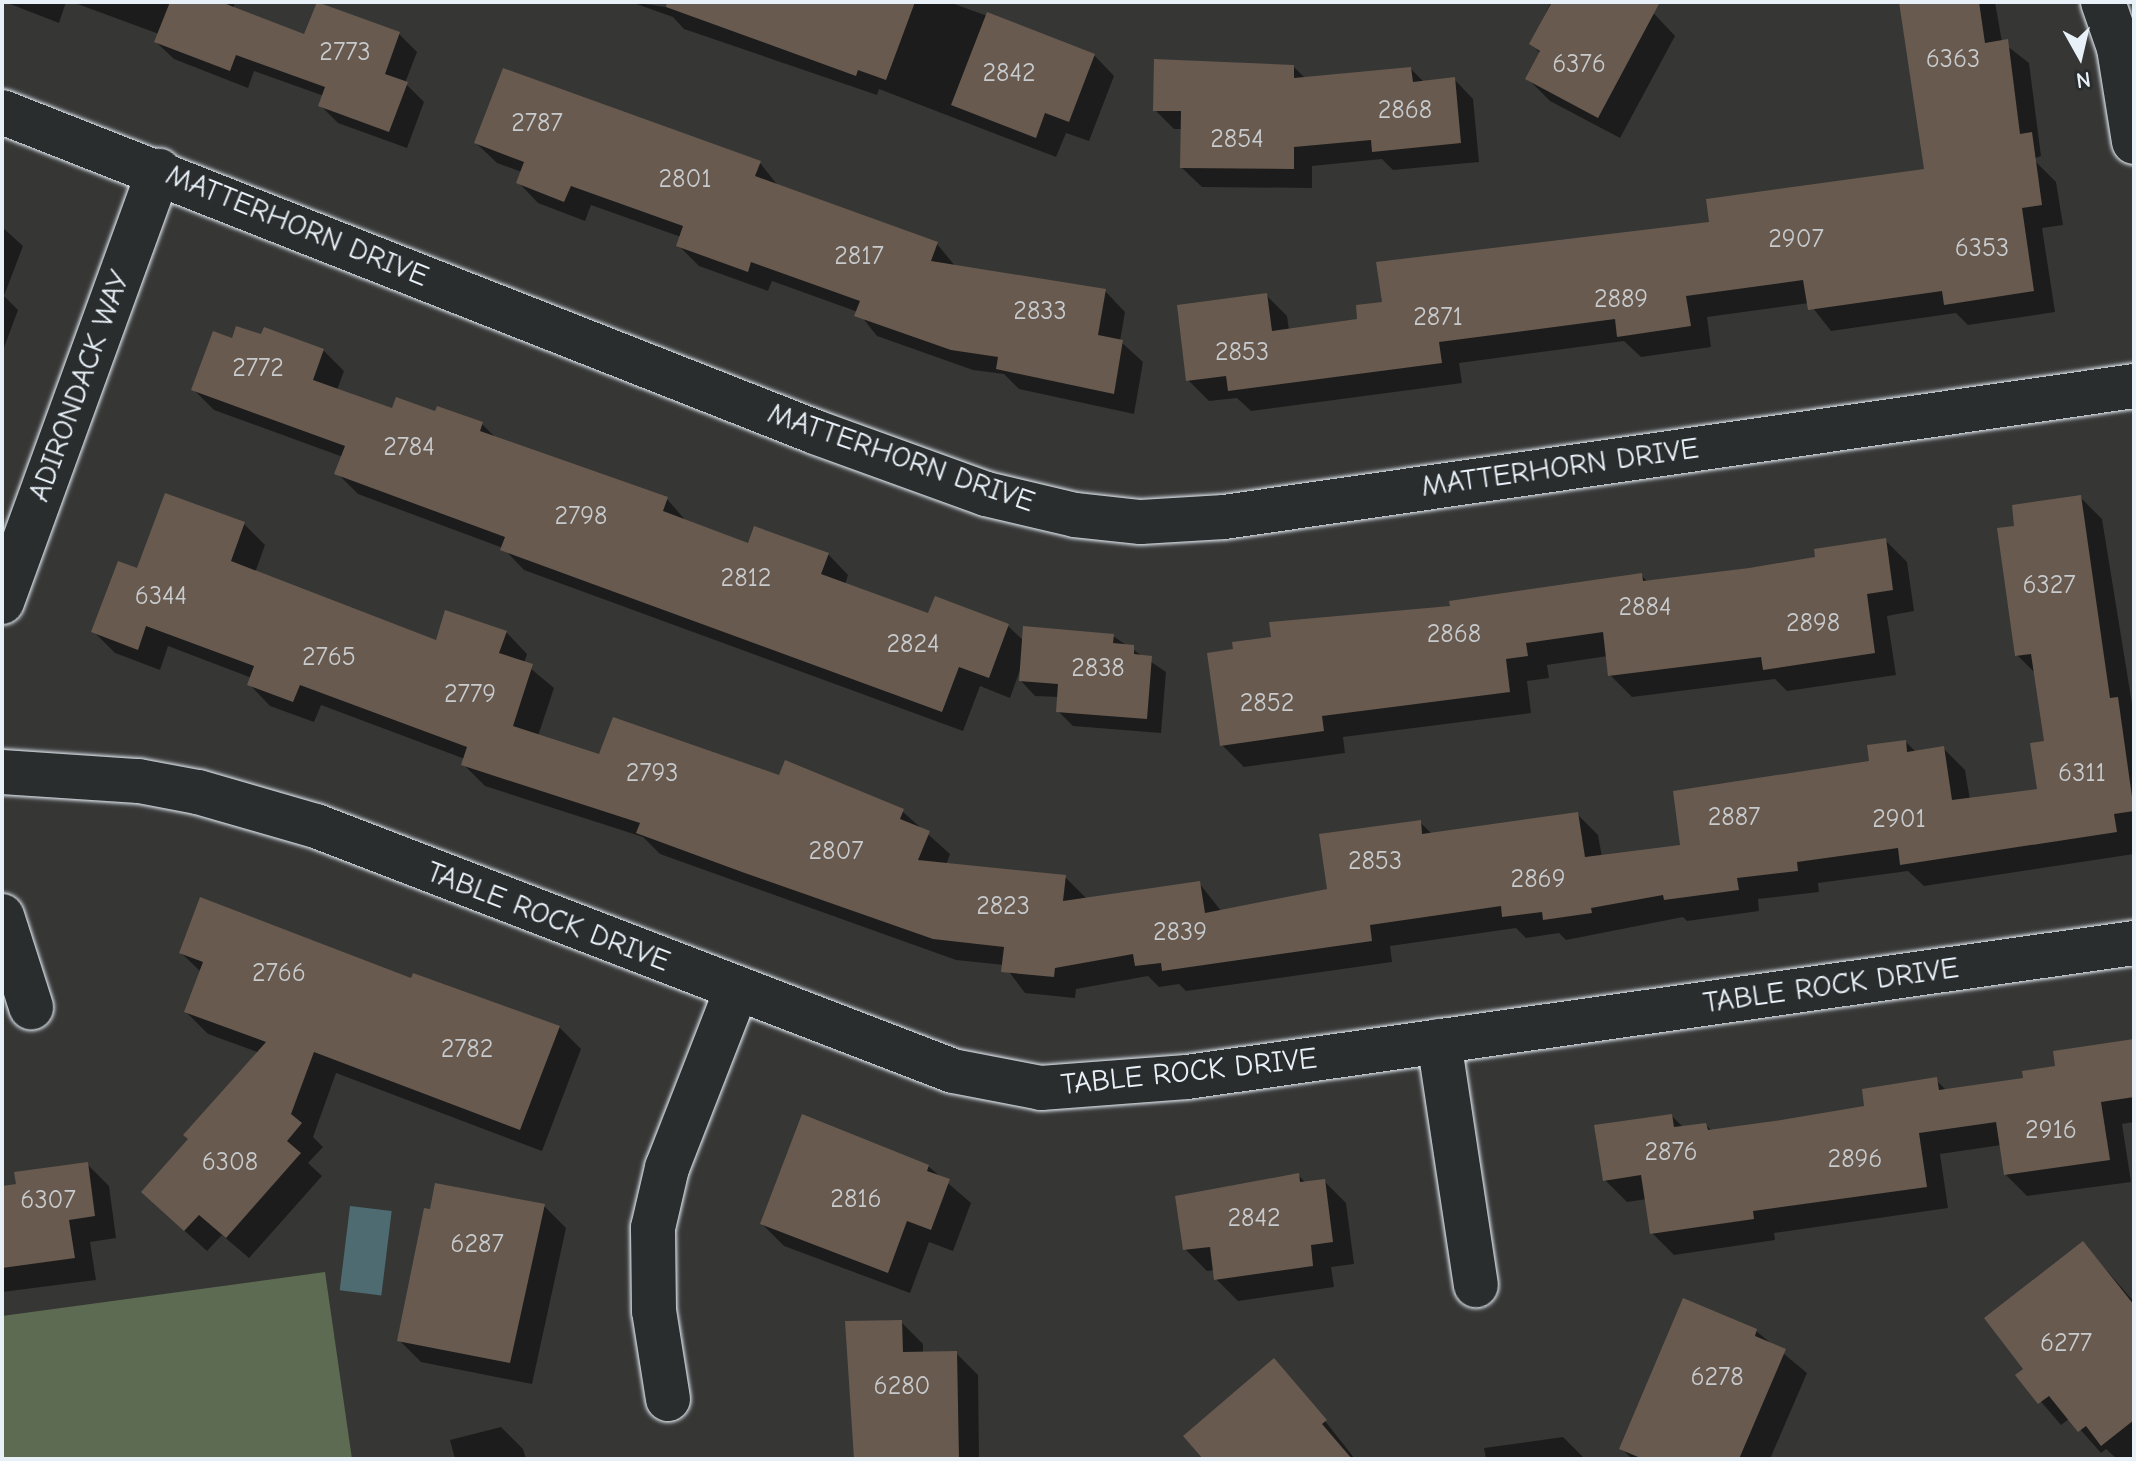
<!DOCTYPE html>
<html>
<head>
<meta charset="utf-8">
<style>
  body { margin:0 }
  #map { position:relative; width:2136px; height:1461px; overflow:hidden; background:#363635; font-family:"Comic Neue",sans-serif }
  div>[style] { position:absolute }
  .green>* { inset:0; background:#5c6b52 }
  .water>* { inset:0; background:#4d6b70; transform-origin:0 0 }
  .shadow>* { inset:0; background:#0007 }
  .building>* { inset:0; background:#685a4f }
  .roads { filter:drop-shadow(0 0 2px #e8f1f8) drop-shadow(0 0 2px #e8f1f8) }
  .minor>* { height:44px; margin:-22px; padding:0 22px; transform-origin:22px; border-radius:22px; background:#2a2d2e }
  span { translate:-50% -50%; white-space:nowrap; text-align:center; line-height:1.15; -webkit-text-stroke:6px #2a2d2e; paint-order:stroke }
  .number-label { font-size:26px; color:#c8cbce }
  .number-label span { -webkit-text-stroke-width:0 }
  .street-label { font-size:30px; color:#e8f1f8 }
  .frame { position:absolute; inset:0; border:4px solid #e8f1f8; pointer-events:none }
  .north { position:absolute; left:2040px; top:16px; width:80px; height:80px; -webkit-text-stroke:6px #2a2d2e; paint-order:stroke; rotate:172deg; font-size:22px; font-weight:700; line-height:32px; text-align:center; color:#e8f1f8 }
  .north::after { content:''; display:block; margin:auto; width:28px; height:36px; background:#e8f1f8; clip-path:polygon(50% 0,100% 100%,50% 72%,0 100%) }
</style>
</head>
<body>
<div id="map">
  <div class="green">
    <i style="clip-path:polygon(325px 1272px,352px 1459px,2px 1459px,2px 1316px)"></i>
  </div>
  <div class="water">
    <i style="left:350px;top:1206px;width:42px;height:85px;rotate:7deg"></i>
  </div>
  <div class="shadow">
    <i style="clip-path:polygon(5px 2px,66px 2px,59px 23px)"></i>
    <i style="clip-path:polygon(72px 2px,235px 2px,233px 9px,306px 36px,399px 34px,417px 52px,405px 83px,424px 102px,407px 148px,338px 123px,320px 105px,324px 96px,254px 71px,248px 88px,174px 59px,156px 42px,159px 34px)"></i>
    <i style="clip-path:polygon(631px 2px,672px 8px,669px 2px,949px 2px,1094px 55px,1114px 76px,1089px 141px,1066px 133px,1056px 157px,879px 89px,877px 95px,684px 29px,673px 17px)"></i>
    <i style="clip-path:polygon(1551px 2px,1643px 2px,1675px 36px,1620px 138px,1550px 101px,1528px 79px,1541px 54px,1531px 44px)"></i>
    <i style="clip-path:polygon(1901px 2px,1995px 2px,2002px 42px,2029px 63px,2041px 156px,2033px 159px,2056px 182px,2063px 225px,2042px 228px,2055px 312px,1968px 325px,1956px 313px,1831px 331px,1809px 303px,1707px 317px,1711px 347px,1641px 357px,1624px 341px,1459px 363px,1462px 383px,1251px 411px,1237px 398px,1209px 401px,1188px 380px,1266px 295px,1287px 316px,1289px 330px,1360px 320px,1384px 303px,1926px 170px)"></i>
    <i style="clip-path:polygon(1294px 67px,1306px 79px,1411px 69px,1424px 82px,1454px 79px,1473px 99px,1479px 162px,1393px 170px,1382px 159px,1312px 166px,1312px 188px,1202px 187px,1182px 168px,1183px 129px,1174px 129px,1155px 110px)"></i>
    <i style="clip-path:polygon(476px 143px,760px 163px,779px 187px,937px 244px,956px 267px,1105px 291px,1125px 312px,1120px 341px,1143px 362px,1134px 414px,1019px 389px,1004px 374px,973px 370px,877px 336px,858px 312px,772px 281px,768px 291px,699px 266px,678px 245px,681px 237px,591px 205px,585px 221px,538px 203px,518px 182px,522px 172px,497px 163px)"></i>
    <i style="clip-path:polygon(2px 227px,23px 246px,4px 296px,18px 310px,2px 353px)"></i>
    <i style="clip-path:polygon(233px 340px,323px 350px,344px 371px,337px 390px,393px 410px,482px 424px,497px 439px,667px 499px,687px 522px,749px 546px,828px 554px,848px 575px,845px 585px,929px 616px,1008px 626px,1024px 641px,1113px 636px,1166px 672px,1161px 733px,1073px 726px,1058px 711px,1059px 697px,1035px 696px,1021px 681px,1020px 670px,1010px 698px,980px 686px,963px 731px,524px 570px,503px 548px,358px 494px,337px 473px,343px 457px,214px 410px,193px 389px)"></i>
    <i style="clip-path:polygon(2080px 497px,2102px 519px,2134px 716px,2134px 854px,1924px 886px,1908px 871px,1818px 883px,1819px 892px,1758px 899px,1759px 911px,1687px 921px,1683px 917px,1566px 940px,1559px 933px,1526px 938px,1516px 928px,1390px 946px,1392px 962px,1186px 991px,1179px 984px,1159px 987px,1148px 976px,1076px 989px,1075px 998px,1025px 993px,1004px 965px,956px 960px,660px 854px,643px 837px,485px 786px,463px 764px,465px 759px,321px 705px,314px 722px,270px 706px,249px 684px,252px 678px,168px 646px,160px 670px,115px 653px,94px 632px,138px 571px,244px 524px,265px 545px,255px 573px,437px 643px,506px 632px,527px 654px,524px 663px,554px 688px,538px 736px,600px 757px,780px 778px,902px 811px,950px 854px,946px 865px,1065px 877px,1087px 899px,1199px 883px,1222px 912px,1329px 891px,1420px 822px,1433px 835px,1577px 814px,1598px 835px,1602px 857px,1683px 847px,1872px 763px,1906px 742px,1916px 752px,1944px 749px,1965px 770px,1970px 800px,2040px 790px,2046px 743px,2036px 674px,2017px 655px,2017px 527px)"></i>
    <i style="clip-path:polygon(1885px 540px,1907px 562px,1914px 611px,1887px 616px,1896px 675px,1787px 691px,1775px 679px,1632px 697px,1610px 675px,1608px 656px,1547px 665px,1549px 678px,1527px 681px,1531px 713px,1343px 737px,1345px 753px,1244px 767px,1222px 745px,1452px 608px,1641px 575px,1648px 582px,1817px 559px)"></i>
    <i style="clip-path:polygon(181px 953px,412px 980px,559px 1027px,581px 1049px,542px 1151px,336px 1073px,313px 1137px,323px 1147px,308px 1163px,322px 1176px,249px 1258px,222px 1235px,207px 1251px,166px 1214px,190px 1139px,260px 1053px,208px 1034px,186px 1012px,201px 972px)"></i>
    <i style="clip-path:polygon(2134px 1043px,2134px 1122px,2122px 1124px,2131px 1182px,2027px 1196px,2005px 1174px,2001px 1145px,1940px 1154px,1948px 1208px,1774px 1233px,1775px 1240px,1674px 1255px,1652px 1233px,1647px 1199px,1627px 1202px,1605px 1180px,1672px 1116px,1684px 1128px,1706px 1125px,1713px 1132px,1866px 1108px,1936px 1080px,1947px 1091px,2026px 1080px)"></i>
    <i style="clip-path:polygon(87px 1164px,109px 1186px,116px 1238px,90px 1242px,96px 1280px,2px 1292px,2px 1188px)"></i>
    <i style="clip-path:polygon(928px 1166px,971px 1203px,953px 1251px,929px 1242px,910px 1293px,784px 1246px,762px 1224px)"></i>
    <i style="clip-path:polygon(1299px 1176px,1306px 1183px,1324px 1181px,1346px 1203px,1354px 1264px,1331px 1267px,1334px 1287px,1238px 1301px,1216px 1279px,1215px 1270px,1207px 1271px,1185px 1249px)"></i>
    <i style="clip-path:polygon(544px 1206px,566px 1228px,532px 1384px,421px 1362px,399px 1340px)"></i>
    <i style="clip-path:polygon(2083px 1243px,2134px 1302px,2133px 1459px,2117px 1459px,2106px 1449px,2101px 1453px,2070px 1418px,2061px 1425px,2018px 1375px,2026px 1369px)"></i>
    <i style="clip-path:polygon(901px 1322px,923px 1344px,923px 1354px,956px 1353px,978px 1375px,979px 1459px,855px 1459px)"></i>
    <i style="clip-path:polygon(1756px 1331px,1807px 1373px,1770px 1459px,1632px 1459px,1621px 1448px)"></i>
    <i style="clip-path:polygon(1295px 1383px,1355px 1459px,1206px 1459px)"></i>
    <i style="clip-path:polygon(501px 1427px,523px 1449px,526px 1459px,455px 1459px,450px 1440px)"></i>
    <i style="clip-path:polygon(1563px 1437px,1585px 1459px,1486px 1459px,1484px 1448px)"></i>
  </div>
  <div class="building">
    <i style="clip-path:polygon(170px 2px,221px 2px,304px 34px,317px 2px,400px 32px,385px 74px,408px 82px,389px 132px,318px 106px,325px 87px,236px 55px,230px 71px,154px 42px)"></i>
    <i style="clip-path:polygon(667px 2px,915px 2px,886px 80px,858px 70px,856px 76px,666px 7px)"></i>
    <i style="clip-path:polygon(1552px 2px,1660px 2px,1598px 118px,1525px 79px,1540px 51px,1529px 44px)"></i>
    <i style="clip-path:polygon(1899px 2px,1979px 2px,1985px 43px,2008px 39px,2020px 134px,2032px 132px,2042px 205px,2022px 208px,2034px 291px,1944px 305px,1942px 291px,1808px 310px,1803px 280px,1686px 296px,1691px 326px,1617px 337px,1615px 319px,1439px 342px,1442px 363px,1228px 391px,1226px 376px,1186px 381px,1177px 305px,1267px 293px,1272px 331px,1357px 319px,1356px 305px,1382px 302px,1376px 262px,1709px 222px,1706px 199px,1924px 169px)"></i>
    <i style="clip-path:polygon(987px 12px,1095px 54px,1069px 122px,1045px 113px,1036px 138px,951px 105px)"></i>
    <i style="clip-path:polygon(1154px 59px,1294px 65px,1294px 78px,1411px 67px,1413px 82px,1455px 77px,1461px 143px,1372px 152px,1371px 140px,1294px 147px,1294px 169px,1180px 168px,1181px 111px,1153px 111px)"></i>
    <i style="clip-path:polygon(503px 68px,761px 161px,755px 176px,938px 242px,931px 261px,1106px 289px,1098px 335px,1123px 340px,1114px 394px,996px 369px,998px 357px,951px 350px,854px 316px,860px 301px,751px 262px,748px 272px,676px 246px,683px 226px,571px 186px,564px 202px,516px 183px,524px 162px,474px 143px)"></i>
    <i style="clip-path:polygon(236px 326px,261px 334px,264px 327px,324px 349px,313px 380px,392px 408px,396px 397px,435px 411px,437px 406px,483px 422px,480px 431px,668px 497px,663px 511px,748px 543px,754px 526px,829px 553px,821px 574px,928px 613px,935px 596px,1009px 624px,989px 678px,959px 667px,942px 712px,500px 550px,505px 537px,334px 474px,345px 446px,191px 390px,213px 331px,232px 338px)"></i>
    <i style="clip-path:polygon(165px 493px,245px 522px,231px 561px,436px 640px,445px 610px,507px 631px,499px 653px,533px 664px,513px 726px,599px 754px,613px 717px,779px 775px,785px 760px,904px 809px,900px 819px,930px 831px,918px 860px,1066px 875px,1063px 901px,1200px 881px,1205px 913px,1327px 889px,1319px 834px,1421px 820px,1422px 834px,1578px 812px,1585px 857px,1680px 845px,1673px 791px,1869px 761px,1867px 745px,1906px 740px,1907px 752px,1944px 746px,1952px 800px,2037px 789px,2030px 743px,2044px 741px,2031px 654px,2015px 656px,1997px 528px,2014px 526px,2012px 505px,2081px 495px,2110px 698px,2118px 697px,2134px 811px,2114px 814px,2117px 832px,1900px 865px,1898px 848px,1797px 862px,1798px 871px,1737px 878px,1739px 890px,1664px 900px,1663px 895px,1591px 908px,1592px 913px,1543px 920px,1542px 912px,1502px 917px,1501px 906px,1370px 925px,1372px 941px,1162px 971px,1161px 963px,1135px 966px,1133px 954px,1055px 968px,1054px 977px,1001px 972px,1004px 947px,933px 939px,742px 872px,636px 833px,640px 823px,461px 765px,467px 747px,300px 685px,293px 702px,247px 685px,254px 666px,146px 626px,138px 650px,91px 632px,118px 561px,137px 568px)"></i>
    <i style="clip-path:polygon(1886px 538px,1893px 590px,1867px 594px,1875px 653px,1763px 670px,1761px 657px,1608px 676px,1603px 632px,1526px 643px,1528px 656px,1506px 659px,1510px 692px,1322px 716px,1324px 731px,1220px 746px,1207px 653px,1233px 649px,1232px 642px,1271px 637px,1269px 622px,1450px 606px,1449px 601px,1642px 573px,1643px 581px,1749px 568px,1815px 557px,1814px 549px)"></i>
    <i style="clip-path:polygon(1023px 626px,1114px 634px,1113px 643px,1134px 645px,1134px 654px,1152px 656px,1147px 719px,1056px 712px,1058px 684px,1019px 681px)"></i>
    <i style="clip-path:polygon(200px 897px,411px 978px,413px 973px,560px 1026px,520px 1130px,314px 1052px,291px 1114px,302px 1123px,287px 1141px,301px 1153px,226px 1238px,199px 1215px,184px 1231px,141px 1192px,188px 1139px,183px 1135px,266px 1042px,184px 1012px,203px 962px,179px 953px)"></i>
    <i style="clip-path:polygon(2134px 1039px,2134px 1097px,2101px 1102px,2110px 1160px,2004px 1175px,1996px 1122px,1919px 1133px,1927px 1187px,1753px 1211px,1754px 1219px,1650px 1234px,1641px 1175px,1603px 1181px,1594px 1125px,1672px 1114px,1674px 1127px,1706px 1123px,1708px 1130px,1781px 1120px,1864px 1106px,1862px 1089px,1937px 1077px,1939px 1090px,2023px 1078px,2022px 1071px,2055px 1066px,2053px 1051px)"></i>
    <i style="clip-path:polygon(802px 1114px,929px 1165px,927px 1171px,950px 1179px,931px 1230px,907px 1221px,888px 1273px,760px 1224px)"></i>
    <i style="clip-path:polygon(88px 1162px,95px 1216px,69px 1220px,75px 1258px,2px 1268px,2px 1186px,16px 1184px,14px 1172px)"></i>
    <i style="clip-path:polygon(1299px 1173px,1300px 1182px,1325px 1179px,1333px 1242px,1311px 1245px,1313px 1266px,1214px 1280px,1210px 1247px,1183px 1250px,1175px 1196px)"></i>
    <i style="clip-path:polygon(435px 1183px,545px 1204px,510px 1363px,397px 1341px,424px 1208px,430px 1209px)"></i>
    <i style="clip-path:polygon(2083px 1241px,2134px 1305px,2134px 1420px,2101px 1446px,2086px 1426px,2078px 1432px,2049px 1396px,2038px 1404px,2015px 1375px,2023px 1369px,1984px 1318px)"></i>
    <i style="clip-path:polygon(1683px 1298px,1757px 1329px,1755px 1336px,1786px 1349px,1739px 1459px,1643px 1459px,1619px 1449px)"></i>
    <i style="clip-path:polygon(902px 1320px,903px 1352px,957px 1351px,959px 1459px,854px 1459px,845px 1321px)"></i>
    <i style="clip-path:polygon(1274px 1358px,1327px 1420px,1322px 1424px,1352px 1459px,1203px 1459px,1183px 1436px)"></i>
  </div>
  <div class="roads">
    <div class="minor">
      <i style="left:2103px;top:2px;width:49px;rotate:70.8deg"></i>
      <i style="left:2119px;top:48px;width:95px;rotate:80.9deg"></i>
      <i style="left:2px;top:112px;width:874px;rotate:21.48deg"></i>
      <i style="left:815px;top:432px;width:182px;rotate:19.9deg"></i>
      <i style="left:986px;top:494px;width:91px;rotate:13.3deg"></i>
      <i style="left:1075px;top:515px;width:66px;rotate:6.1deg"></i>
      <i style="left:1141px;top:522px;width:83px;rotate:-3.4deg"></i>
      <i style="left:1224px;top:517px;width:919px;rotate:-8.19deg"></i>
      <i style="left:2px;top:602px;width:459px;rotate:-70deg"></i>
      <i style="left:2px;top:772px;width:137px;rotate:3.8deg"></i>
      <i style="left:139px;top:781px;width:60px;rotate:10.6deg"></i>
      <i style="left:198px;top:792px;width:123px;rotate:16.1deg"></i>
      <i style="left:316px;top:826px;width:682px;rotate:21.04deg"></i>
      <i style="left:953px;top:1071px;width:90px;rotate:10.9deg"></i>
      <i style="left:1041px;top:1088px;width:146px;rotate:-4.3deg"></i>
      <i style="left:1187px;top:1077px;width:956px;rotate:-8.05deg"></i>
      <i style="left:2px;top:916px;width:96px;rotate:72.3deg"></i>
      <i style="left:1439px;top:1041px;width:247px;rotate:81.4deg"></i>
      <i style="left:668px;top:1399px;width:89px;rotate:-99deg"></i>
      <i style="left:654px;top:1311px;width:83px;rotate:-90.7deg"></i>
      <i style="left:653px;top:1228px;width:62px;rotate:-76.9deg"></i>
      <i style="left:667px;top:1168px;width:190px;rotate:-68.7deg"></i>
    </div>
  </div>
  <div class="number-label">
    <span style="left:345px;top:53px">2773</span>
    <span style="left:1953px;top:60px">6363</span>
    <span style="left:1579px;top:65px">6376</span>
    <span style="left:1009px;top:74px">2842</span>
    <span style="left:1405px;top:111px">2868</span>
    <span style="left:537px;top:124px">2787</span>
    <span style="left:1237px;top:140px">2854</span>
    <span style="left:685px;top:180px">2801</span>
    <span style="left:1796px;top:240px">2907</span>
    <span style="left:1982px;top:249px">6353</span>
    <span style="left:859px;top:257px">2817</span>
    <span style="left:1621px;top:300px">2889</span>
    <span style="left:1040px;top:312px">2833</span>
    <span style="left:1438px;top:318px">2871</span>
    <span style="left:1242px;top:353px">2853</span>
    <span style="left:258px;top:369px">2772</span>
    <span style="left:409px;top:448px">2784</span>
    <span style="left:581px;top:517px">2798</span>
    <span style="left:746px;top:579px">2812</span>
    <span style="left:2049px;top:586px">6327</span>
    <span style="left:161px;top:597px">6344</span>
    <span style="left:1645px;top:608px">2884</span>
    <span style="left:1813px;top:624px">2898</span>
    <span style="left:1454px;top:635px">2868</span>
    <span style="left:913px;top:645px">2824</span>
    <span style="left:329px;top:658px">2765</span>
    <span style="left:1098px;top:669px">2838</span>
    <span style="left:470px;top:695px">2779</span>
    <span style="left:1267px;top:704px">2852</span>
    <span style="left:652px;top:774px">2793</span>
    <span style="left:2082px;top:774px">6311</span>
    <span style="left:1734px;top:818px">2887</span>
    <span style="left:1899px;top:820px">2901</span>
    <span style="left:836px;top:852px">2807</span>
    <span style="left:1375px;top:862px">2853</span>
    <span style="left:1538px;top:880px">2869</span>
    <span style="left:1003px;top:907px">2823</span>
    <span style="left:1180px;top:933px">2839</span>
    <span style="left:279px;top:974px">2766</span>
    <span style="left:467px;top:1050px">2782</span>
    <span style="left:2051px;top:1131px">2916</span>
    <span style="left:1671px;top:1153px">2876</span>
    <span style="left:1855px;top:1160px">2896</span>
    <span style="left:230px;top:1163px">6308</span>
    <span style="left:856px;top:1200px">2816</span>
    <span style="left:48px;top:1201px">6307</span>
    <span style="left:1254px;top:1219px">2842</span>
    <span style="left:477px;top:1245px">6287</span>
    <span style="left:2066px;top:1344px">6277</span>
    <span style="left:1717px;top:1378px">6278</span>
    <span style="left:902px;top:1387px">6280</span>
  </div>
  <div class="street-label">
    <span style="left:297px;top:226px;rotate:22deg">MATTERHORN DRIVE</span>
    <span style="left:80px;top:386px;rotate:-70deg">ADIRONDACK WAY</span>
    <span style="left:901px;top:458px;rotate:19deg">MATTERHORN DRIVE</span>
    <span style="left:1560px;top:468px;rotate:-8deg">MATTERHORN DRIVE</span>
    <span style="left:548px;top:917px;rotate:21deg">TABLE ROCK DRIVE</span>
    <span style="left:1831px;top:986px;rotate:-8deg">TABLE ROCK DRIVE</span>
    <span style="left:1189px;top:1072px;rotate:-6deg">TABLE ROCK DRIVE</span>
  </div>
  <div class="frame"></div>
  <div class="north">N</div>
</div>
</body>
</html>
